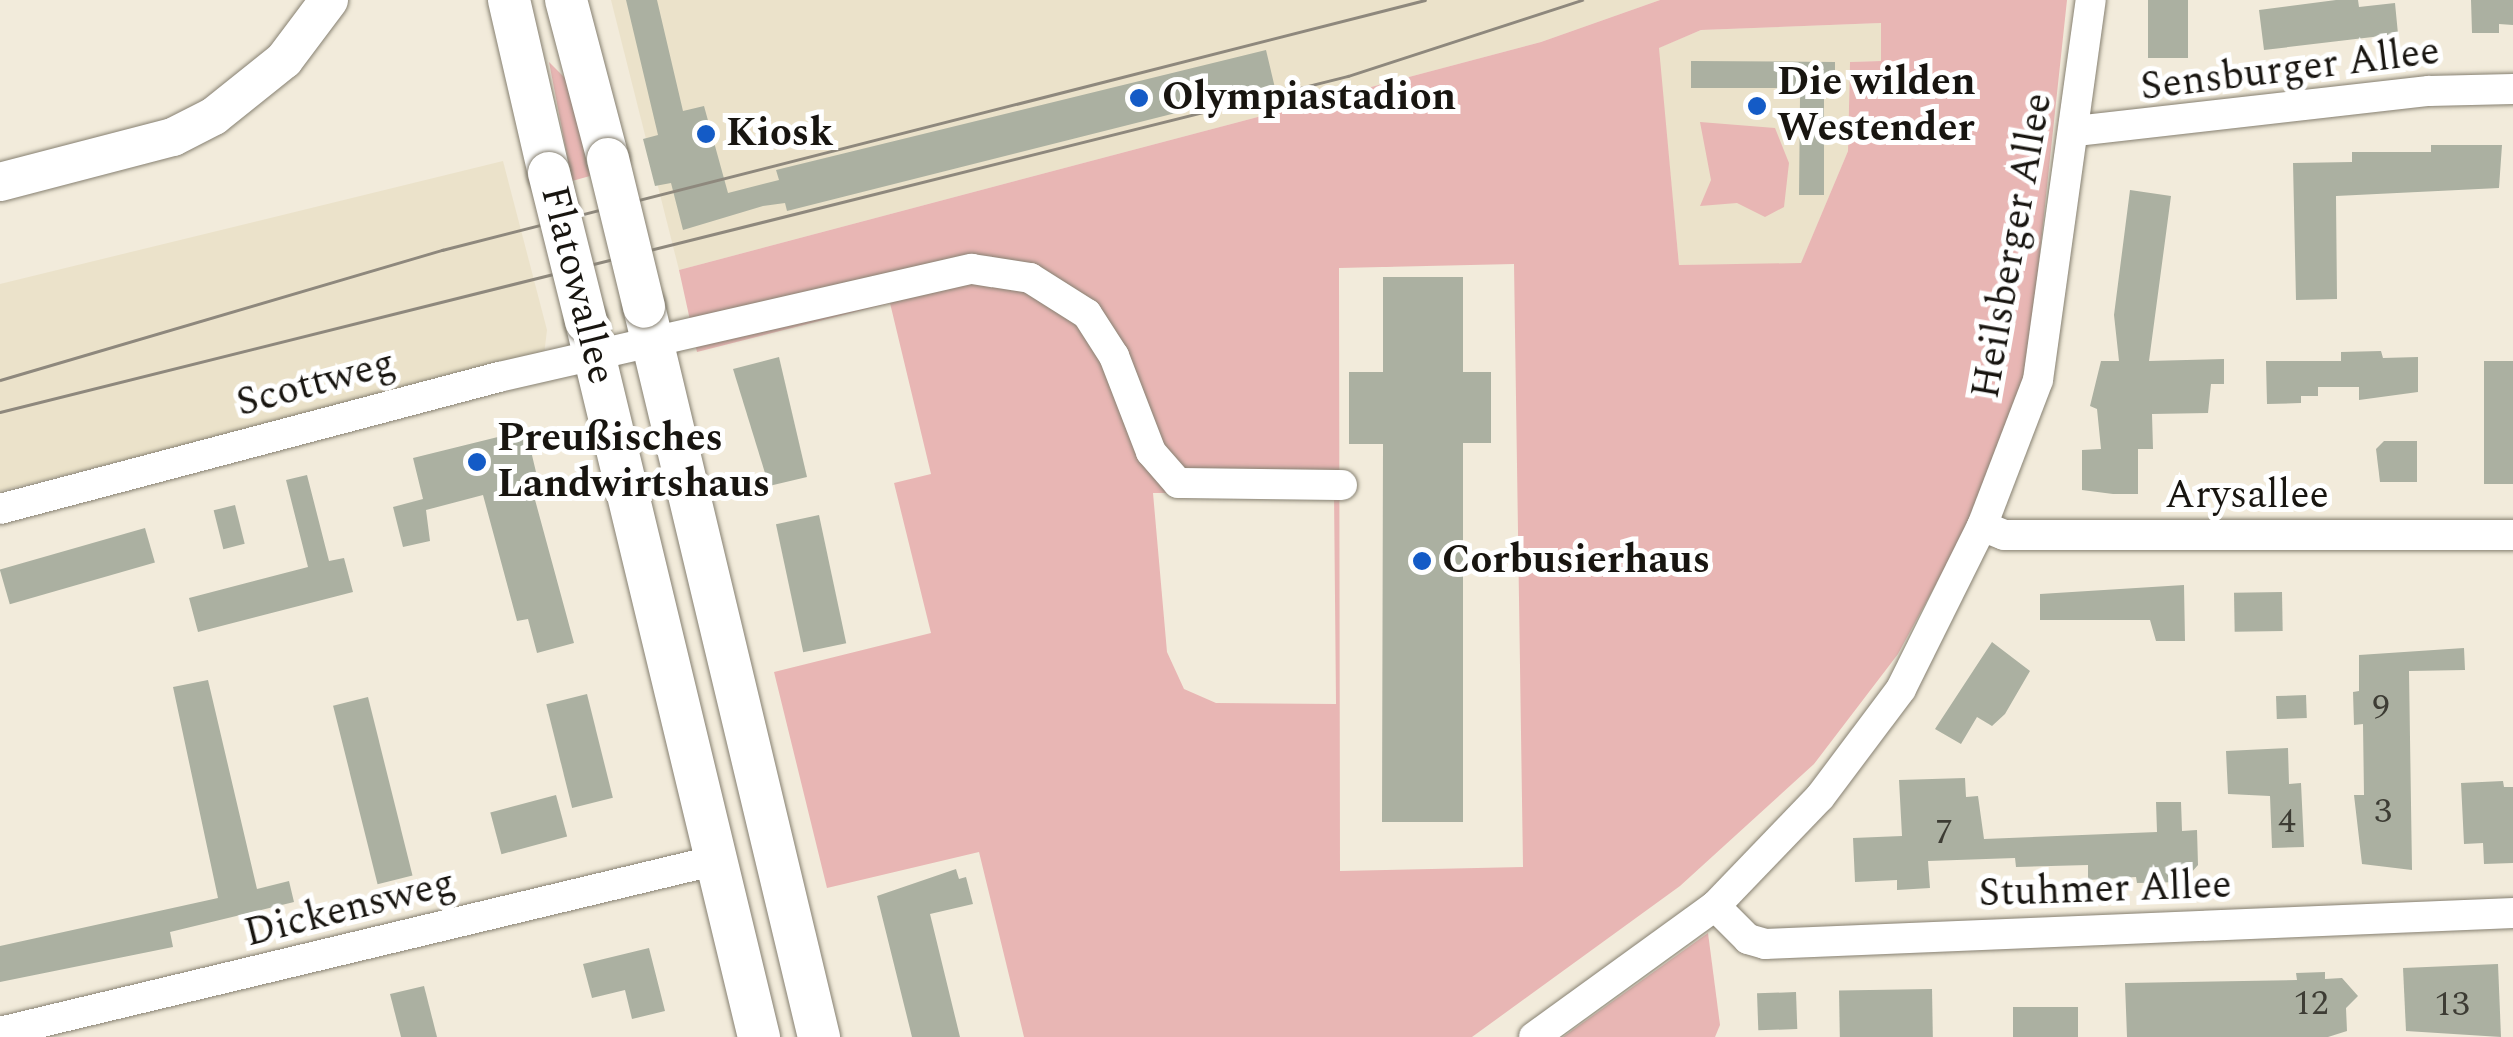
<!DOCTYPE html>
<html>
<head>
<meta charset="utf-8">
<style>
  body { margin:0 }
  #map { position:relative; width:2513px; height:1037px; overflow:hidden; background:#f2ebdb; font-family:Spectral,serif }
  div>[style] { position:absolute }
  .built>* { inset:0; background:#ebe2ca }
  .green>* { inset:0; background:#e8b6b4 }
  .building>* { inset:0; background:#abb0a1; transform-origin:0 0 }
  .roads { filter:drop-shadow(0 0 2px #868071) drop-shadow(0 0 2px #868071) }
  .minor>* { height:30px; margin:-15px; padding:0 15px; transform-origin:15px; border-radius:15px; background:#fff }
  .tertiary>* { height:38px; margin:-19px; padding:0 19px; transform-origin:19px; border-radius:19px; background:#fff }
  .secondary>* { height:42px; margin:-21px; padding:0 21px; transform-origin:21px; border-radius:21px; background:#fff }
  .tram>* { height:2.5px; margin:-1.25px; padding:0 1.25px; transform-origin:1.25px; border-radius:1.25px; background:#8e887d }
  .bridges { filter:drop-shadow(0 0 2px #868071) drop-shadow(0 0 2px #868071) }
  .secondary-bridge>* { height:42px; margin:-21px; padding:0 21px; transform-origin:21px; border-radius:21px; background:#fff }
  .dots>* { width:28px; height:28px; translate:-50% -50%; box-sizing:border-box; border:5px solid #fff; border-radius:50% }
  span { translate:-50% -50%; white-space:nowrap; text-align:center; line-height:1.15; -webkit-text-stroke:10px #fff; paint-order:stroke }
  .number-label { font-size:35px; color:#3d3c34 }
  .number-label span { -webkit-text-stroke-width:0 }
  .street-label { font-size:40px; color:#181510 }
  .poi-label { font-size:40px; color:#181510; font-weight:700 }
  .left { translate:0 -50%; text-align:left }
</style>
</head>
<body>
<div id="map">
  <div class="built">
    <i style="clip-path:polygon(611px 0,1660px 0,1541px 42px,679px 270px)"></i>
    <i style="clip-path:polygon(1881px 23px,1881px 61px,1850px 62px,1848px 151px,1801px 264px,1679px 265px,1658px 48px,1701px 30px)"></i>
    <i style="clip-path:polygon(503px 161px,547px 330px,544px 355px,0 491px,0 284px)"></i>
  </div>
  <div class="green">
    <i style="clip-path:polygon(evenodd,1660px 0,2067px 0,2027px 373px,1962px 536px,1898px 654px,1814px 764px,1680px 886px,1472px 1037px,1024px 1037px,979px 852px,827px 888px,774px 672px,931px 633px,894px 483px,931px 474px,890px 303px,697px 352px,679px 270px,1541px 42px,1660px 0,1881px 23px,1881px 61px,1850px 62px,1848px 151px,1801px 263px,1679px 265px,1659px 48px,1701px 30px,1881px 23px,1660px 0,1514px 264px,1523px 867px,1340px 871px,1339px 268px,1514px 264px,1660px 0,1153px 493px,1334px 493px,1336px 704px,1216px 703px,1184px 689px,1167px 652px,1153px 493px)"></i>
    <i style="clip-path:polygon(549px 62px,568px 81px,590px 176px,572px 181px)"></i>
    <i style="clip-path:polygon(1700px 122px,1775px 128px,1789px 163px,1784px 207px,1765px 217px,1737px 203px,1700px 206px,1711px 180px)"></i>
    <i style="clip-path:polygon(1708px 933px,1720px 1025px,1715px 1037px,1563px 1037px)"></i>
  </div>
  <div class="building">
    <i style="clip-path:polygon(626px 0,657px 0,683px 111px,704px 106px,728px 193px,779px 180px,776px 170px,1266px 50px,1275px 88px,787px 211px,785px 203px,763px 206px,683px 230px,671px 183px,655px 186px,643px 139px,658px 135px)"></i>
    <i style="left:2148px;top:0;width:40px;height:58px"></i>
    <i style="clip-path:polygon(2336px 0,2358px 0,2359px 7px,2395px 3px,2398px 34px,2264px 50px,2259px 10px)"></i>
    <i style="clip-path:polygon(2471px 0,2513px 0,2513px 25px,2499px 24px,2499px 33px,2472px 33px)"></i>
    <i style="clip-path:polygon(1691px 61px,1835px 62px,1835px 97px,1824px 97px,1824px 195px,1799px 195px,1800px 96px,1788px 96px,1788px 88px,1691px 88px)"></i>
    <i style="clip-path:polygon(2431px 145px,2502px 145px,2499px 188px,2336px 196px,2337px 299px,2296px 300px,2293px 163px,2352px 162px,2352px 152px,2431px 152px)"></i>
    <i style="clip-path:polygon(2130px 190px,2171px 196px,2149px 361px,2224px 359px,2224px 384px,2211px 384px,2208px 413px,2152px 414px,2153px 449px,2138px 449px,2138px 494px,2113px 494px,2082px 490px,2082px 450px,2101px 449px,2097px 409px,2090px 406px,2101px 361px,2119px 361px,2114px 315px)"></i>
    <i style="clip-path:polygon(1383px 277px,1463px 277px,1463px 372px,1491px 372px,1491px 443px,1463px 443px,1463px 822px,1382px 822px,1383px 444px,1349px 444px,1349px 372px,1383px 372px)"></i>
    <i style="clip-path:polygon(2381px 351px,2383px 358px,2418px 357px,2418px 392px,2359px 400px,2359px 387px,2318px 387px,2318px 396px,2301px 396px,2301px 403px,2267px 404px,2266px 361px,2341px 361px,2341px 352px)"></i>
    <i style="clip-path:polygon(779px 357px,807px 477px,769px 486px,733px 369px)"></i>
    <i style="left:2484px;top:361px;width:29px;height:123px"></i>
    <i style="clip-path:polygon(526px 430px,536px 472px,528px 474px,574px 643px,537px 653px,528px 619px,517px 621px,483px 495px,426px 510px,430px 541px,403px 547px,393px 507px,423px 499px,413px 458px)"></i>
    <i style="clip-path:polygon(2384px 441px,2417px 441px,2417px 482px,2380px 482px,2376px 449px)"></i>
    <i style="clip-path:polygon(307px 475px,329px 561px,344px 558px,353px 592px,198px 632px,189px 598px,308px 567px,286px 480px)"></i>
    <i style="left:235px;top:505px;width:40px;height:22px;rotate:76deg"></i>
    <i style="left:819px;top:515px;width:131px;height:44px;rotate:78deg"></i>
    <i style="left:145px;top:528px;width:36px;height:151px;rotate:74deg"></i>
    <i style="clip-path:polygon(2184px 585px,2185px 641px,2156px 641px,2150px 620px,2040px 620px,2040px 594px)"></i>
    <i style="left:2282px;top:592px;width:39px;height:48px;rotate:89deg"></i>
    <i style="clip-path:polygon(1992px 642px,2030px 671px,2005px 714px,1992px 726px,1977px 717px,1961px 744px,1935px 729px)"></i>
    <i style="clip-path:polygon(2464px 648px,2465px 670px,2409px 671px,2412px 870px,2362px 864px,2354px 795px,2364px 795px,2363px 724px,2354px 725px,2353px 692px,2359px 691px,2359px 655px)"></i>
    <i style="clip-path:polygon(208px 680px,257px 889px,289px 881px,294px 902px,170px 932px,173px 947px,0 982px,0 946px,218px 898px,173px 687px)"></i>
    <i style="left:587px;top:694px;width:107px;height:42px;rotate:76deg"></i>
    <i style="left:2306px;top:695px;width:23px;height:30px;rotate:88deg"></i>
    <i style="left:368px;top:697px;width:184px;height:36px;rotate:76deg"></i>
    <i style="clip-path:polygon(2288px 748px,2289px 784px,2301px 783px,2304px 847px,2272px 848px,2270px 796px,2228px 794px,2226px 751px)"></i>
    <i style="clip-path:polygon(1965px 778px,1966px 797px,1978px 796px,1984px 839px,2157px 832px,2156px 802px,2181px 802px,2182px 831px,2197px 830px,2198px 865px,2183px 882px,2137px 883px,2136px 877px,2088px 880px,2088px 865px,2016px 867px,2015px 858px,1928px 861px,1930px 888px,1897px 890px,1897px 880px,1855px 882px,1853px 838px,1902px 836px,1899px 780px)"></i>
    <i style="clip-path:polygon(2503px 781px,2504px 787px,2513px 787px,2513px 863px,2484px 864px,2483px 843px,2464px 844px,2461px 783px)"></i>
    <i style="left:556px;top:795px;width:43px;height:68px;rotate:75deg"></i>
    <i style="clip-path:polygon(956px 869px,959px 879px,966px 877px,973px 904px,930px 914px,960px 1037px,912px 1037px,877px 896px)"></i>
    <i style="clip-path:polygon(649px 948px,665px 1011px,632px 1019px,625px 990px,592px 998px,583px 964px)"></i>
    <i style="clip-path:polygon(2498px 964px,2501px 1037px,2406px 1031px,2403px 968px)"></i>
    <i style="clip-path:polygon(2325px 972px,2325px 979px,2342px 978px,2358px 996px,2346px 1008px,2347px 1031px,2328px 1037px,2127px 1037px,2125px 983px,2297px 980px,2296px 973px)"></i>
    <i style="clip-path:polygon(424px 986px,437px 1037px,401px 1037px,390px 994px)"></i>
    <i style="left:1932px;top:989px;width:48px;height:93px;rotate:89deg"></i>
    <i style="left:1796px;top:992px;width:37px;height:39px;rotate:88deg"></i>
    <i style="left:2078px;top:1007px;width:30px;height:65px;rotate:90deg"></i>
  </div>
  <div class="roads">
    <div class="minor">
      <i style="left:2076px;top:131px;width:355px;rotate:-6.5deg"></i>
      <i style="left:2429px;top:91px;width:84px;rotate:-1.4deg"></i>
      <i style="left:0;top:509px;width:516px;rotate:-14.82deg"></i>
      <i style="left:499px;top:377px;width:485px;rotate:-12.9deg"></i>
      <i style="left:972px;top:269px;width:59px;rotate:8.8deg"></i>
      <i style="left:1030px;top:278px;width:67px;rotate:32.3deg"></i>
      <i style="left:1087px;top:314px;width:50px;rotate:57.3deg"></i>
      <i style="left:1114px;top:356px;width:103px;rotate:68.9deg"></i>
      <i style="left:1151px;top:452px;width:41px;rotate:48.9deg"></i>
      <i style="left:1178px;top:483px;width:164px;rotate:0.7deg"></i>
      <i style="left:1982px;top:526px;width:24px;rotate:22deg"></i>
      <i style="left:2004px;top:535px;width:509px"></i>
      <i style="left:1715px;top:906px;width:47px;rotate:45deg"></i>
      <i style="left:1748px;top:939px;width:18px;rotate:16deg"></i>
      <i style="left:1765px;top:944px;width:749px;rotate:-2.37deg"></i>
      <i style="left:0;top:1032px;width:737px;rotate:-13.49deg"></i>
      <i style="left:1534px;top:1037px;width:223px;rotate:-35.9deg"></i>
      <i style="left:1715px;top:906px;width:151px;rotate:-46.1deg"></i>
      <i style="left:1820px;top:797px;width:135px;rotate:-53.1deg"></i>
      <i style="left:1901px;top:689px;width:182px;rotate:-63.6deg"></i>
      <i style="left:1982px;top:526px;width:156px;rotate:-69deg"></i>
      <i style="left:2038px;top:380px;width:384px;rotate:-82.1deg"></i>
    </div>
    <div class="tertiary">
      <i style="left:0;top:182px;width:179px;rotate:-14.6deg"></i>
      <i style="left:173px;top:137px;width:46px;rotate:-27.1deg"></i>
      <i style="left:214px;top:116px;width:90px;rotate:-38.7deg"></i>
      <i style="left:284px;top:60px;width:75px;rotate:-53.1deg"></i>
    </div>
    <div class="secondary">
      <i style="left:509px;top:0;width:178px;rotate:77deg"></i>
      <i style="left:566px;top:0;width:164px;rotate:75.2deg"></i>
      <i style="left:644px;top:307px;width:751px;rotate:76.52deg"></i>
      <i style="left:586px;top:321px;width:737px;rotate:76.42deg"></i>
    </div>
  </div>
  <div class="tram">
    <i style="left:0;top:380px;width:461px;rotate:-16.4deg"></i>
    <i style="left:442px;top:250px;width:1014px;rotate:-14.27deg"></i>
    <i style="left:0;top:412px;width:1389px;rotate:-14deg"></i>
    <i style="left:1348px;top:76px;width:246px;rotate:-18deg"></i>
  </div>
  <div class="bridges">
    <div class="secondary-bridge">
      <i style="left:608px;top:159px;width:152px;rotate:76.3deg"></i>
      <i style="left:549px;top:173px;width:153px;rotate:76deg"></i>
    </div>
  </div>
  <div class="dots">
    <i style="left:1139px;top:98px;background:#145bc6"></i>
    <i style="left:1757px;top:106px;background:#145bc6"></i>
    <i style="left:706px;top:134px;background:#145bc6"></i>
    <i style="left:477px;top:462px;background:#145bc6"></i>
    <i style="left:1422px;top:561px;background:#145bc6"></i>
  </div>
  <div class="number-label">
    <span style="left:2381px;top:708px">9</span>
    <span style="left:2383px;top:812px">3</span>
    <span style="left:2287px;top:822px">4</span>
    <span style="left:1944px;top:833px">7</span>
    <span style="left:2311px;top:1004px">12</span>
    <span style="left:2452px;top:1005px">13</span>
  </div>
  <div class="street-label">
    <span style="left:2290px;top:70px;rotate:-7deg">Sensburger Allee</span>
    <span style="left:2013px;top:246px;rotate:-80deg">Heilsberger Allee</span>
    <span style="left:577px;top:285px;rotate:76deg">Flatowallee</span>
    <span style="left:316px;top:384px;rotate:-15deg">Scottweg</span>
    <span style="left:2247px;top:496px">Arysallee</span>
    <span style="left:2105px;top:890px;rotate:-2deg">Stuhmer Allee</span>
    <span style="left:350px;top:909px;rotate:-14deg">Dickensweg</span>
  </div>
  <div class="poi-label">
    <span class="left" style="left:1777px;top:106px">Die wilden<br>Westender</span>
    <span class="left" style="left:1162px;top:98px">Olympiastadion</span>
    <span class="left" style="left:726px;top:134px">Kiosk</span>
    <span class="left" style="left:497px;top:462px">Preußisches<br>Landwirtshaus</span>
    <span class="left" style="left:1442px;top:561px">Corbusierhaus</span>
  </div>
</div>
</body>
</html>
